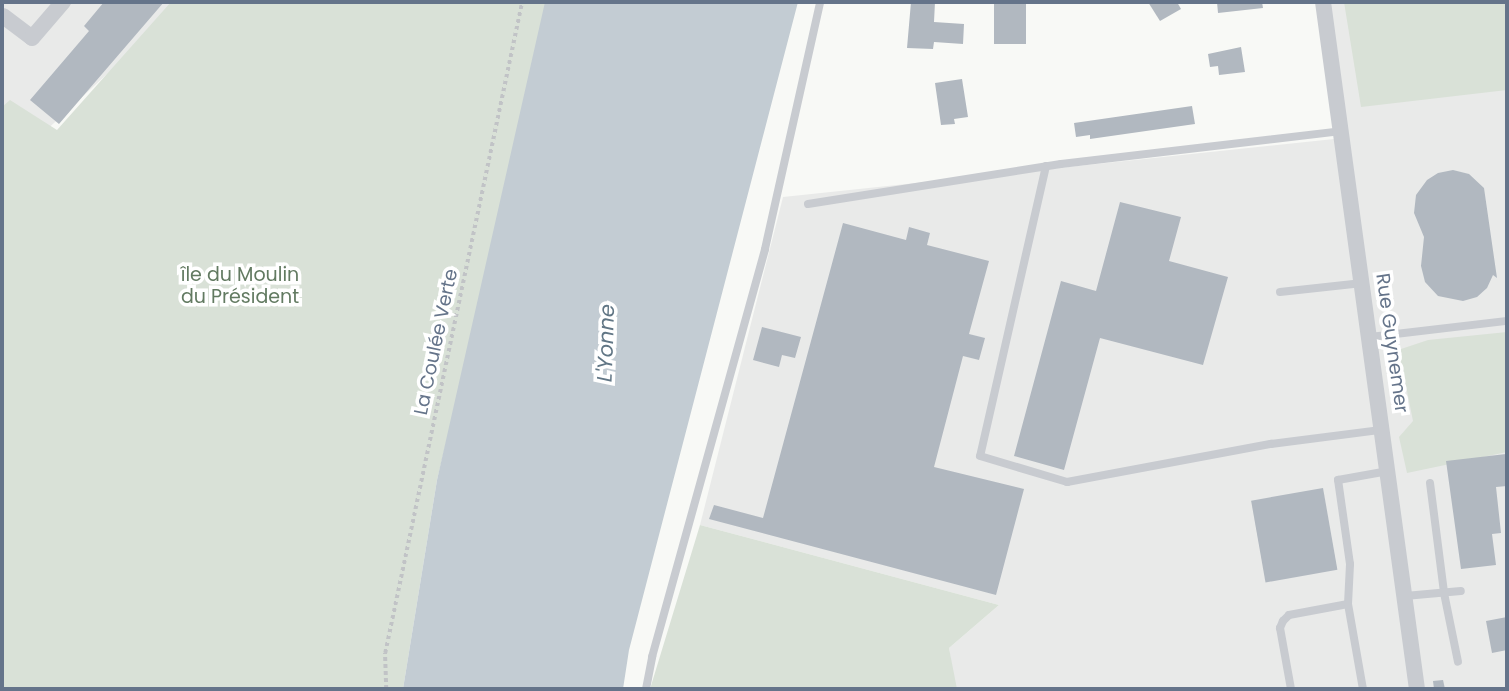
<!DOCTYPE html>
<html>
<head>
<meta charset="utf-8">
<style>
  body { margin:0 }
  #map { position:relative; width:1509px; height:691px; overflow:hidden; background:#f8f9f6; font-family:Poppins,sans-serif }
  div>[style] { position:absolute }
  .built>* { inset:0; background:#e9eae9 }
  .green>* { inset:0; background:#d9e1d7 }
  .water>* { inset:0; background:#c3ccd3 }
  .building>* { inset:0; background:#b1b8c0; transform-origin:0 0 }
  .path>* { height:3.5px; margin-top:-1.75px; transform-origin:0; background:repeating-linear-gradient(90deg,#c1c3c6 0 3.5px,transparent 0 7px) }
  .service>* { height:8px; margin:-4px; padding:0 4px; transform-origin:4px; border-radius:4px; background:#c8cbd0 }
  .minor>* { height:16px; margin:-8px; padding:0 8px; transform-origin:8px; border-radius:8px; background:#c8cbd0 }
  span { translate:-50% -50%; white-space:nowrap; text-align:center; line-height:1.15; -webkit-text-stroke:7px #fff; paint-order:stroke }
  .park-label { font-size:19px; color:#627a61 }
  .street-label { font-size:19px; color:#65748a }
  .water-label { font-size:21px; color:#617685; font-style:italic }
  .frame { position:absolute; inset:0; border:4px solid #65748a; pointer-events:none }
</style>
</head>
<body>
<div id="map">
  <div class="built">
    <i style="clip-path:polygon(2px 2px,185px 2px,2px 171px)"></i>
    <i style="clip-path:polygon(1326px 2px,1507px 2px,1507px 689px,955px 689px,949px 648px,999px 605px,700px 525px,783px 197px,1334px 139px)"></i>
  </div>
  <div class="green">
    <i style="clip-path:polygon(171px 2px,553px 2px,437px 480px,403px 689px,2px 689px,2px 107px,10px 100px,57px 130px)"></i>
    <i style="clip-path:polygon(1344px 2px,1507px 2px,1507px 90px,1361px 107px)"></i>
    <i style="clip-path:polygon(1507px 332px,1507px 452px,1407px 473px,1399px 437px,1413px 421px,1403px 371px,1388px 363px,1395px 351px,1428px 340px)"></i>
    <i style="clip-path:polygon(700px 525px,999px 605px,949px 648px,957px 689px,650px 689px)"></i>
  </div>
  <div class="water">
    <i style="clip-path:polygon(545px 2px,798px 2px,629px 650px,623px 689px,403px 689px,437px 480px)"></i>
  </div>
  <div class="building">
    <i style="clip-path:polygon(104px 2px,164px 2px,59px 124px,30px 100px,89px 31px,84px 26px)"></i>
    <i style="clip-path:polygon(911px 2px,935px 2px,934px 22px,964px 24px,963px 44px,934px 42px,933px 49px,907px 48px)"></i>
    <i style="left:994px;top:2px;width:32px;height:42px"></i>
    <i style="clip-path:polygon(1148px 2px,1177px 2px,1181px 9px,1160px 21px)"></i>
    <i style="clip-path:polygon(1217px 2px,1262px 2px,1263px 8px,1218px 13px)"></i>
    <i style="clip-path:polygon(1241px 47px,1245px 72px,1219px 75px,1218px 66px,1210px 67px,1208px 54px)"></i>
    <i style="clip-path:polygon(962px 79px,968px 117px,954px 119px,955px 124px,941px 125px,935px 83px)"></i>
    <i style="clip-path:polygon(1192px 106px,1195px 124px,1090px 139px,1090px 135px,1076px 137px,1074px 123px)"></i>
    <i style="clip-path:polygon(1453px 170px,1469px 174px,1484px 188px,1497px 278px,1493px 275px,1487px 288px,1477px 297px,1463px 301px,1438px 296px,1425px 282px,1421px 266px,1424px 237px,1414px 213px,1416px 195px,1427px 180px,1438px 173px)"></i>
    <i style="clip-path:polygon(1120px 202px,1181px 217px,1169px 261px,1228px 277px,1203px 365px,1100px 338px,1064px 470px,1014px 456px,1061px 281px,1096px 291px)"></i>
    <i style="clip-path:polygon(843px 223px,906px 240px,909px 227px,930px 233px,927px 245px,989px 261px,969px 334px,985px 338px,979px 360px,963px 356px,934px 467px,1024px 489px,996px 595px,709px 519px,714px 505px,763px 518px)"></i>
    <i style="clip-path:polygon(762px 327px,801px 337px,795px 358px,782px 355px,779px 367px,753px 360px)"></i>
    <i style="clip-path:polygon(1506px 454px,1507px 486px,1496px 487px,1501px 533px,1492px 534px,1496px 565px,1461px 569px,1446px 461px)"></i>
    <i style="left:1323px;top:488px;width:83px;height:73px;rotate:80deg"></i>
    <i style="clip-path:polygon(1507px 617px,1507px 650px,1492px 653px,1486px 621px)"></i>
    <i style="clip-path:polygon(1443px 680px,1445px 689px,1434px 689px,1433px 681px)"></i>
  </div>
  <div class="path">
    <i style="left:386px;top:689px;width:36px;rotate:-92deg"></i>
    <i style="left:385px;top:653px;width:665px;rotate:-78.12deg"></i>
  </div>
  <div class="service">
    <i style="left:1046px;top:166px;width:297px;rotate:102.8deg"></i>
    <i style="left:980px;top:456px;width:91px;rotate:16.6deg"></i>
    <i style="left:1067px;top:482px;width:208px;rotate:-10.6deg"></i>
    <i style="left:1271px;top:444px;width:111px;rotate:-7.3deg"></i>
    <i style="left:808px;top:204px;width:256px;rotate:-9deg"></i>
    <i style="left:1061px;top:164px;width:282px;rotate:-6.7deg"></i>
    <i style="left:1280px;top:292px;width:83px;rotate:-6.2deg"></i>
    <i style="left:1370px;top:337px;width:138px;rotate:-6.7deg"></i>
    <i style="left:1430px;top:483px;width:111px;rotate:82.7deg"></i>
    <i style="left:1444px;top:593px;width:70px;rotate:78.5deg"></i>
    <i style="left:1405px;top:596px;width:56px;rotate:-5.1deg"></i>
    <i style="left:1348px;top:604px;width:40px;rotate:-87.1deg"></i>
    <i style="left:1350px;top:564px;width:85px;rotate:-98.1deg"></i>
    <i style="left:1338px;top:480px;width:51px;rotate:-10.2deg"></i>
    <i style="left:646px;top:689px;width:33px;rotate:-79deg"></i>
    <i style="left:652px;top:657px;width:423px;rotate:-74.5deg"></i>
    <i style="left:765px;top:249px;width:253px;rotate:-77.4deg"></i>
    <i style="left:1291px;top:689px;width:62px;rotate:-100.2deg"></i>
    <i style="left:1280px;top:628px;width:8px;rotate:-67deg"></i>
    <i style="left:1283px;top:621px;width:8px;rotate:-45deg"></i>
    <i style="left:1289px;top:615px;width:60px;rotate:-10.6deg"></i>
    <i style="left:1348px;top:604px;width:86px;rotate:80deg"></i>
  </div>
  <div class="minor">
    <i style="left:1323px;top:2px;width:693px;rotate:82.21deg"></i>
    <i style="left:3px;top:16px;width:36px;rotate:37deg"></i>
    <i style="left:32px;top:38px;width:48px;rotate:-49.3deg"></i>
  </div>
  <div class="park-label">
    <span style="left:240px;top:286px">île du Moulin<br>du Président</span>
  </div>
  <div class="street-label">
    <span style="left:436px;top:342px;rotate:-78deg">La Coulée Verte</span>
    <span style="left:1392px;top:343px;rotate:82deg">Rue Guynemer</span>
  </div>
  <div class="water-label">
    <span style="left:606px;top:343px;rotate:-88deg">L'Yonne</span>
  </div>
  <div class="frame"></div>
</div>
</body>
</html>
